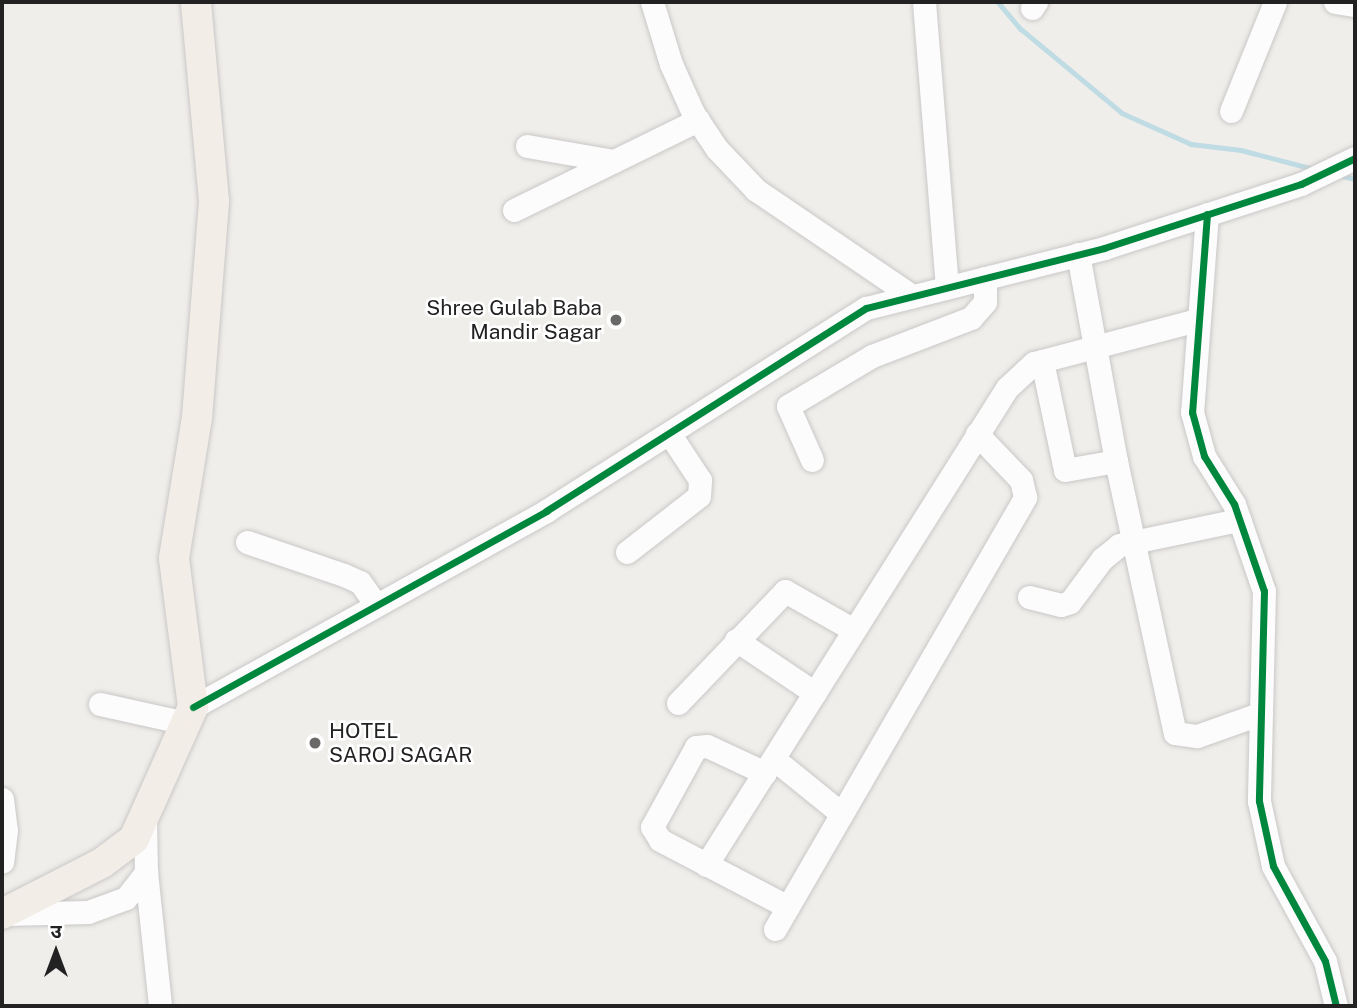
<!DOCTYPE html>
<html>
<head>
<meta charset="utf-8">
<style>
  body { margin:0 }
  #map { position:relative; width:1357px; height:1008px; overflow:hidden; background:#f0eeeb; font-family:"Public Sans","Noto Sans Devanagari",sans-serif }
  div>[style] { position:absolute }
  .stream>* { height:4.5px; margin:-2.25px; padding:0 2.25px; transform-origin:2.25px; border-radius:2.25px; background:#bfdbe3 }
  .roads { filter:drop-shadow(0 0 2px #c9c8c7) drop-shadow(0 0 2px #c9c8c7) }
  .minor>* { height:23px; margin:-11.5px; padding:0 11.5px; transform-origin:11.5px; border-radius:11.5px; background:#fdfcfc }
  .major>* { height:30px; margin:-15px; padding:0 15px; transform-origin:15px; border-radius:15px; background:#f3ede7 }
  .cycleway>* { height:7px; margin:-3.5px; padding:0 3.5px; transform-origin:3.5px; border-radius:3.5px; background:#00873e }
  .dots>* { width:19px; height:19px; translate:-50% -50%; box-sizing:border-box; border:4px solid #fff; border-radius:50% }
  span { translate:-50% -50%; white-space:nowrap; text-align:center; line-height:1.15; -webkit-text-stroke:5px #fff; paint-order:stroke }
  .poi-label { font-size:21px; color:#222 }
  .right { translate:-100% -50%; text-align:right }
  .left { translate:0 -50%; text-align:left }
  .frame { position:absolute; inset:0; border:4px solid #222; pointer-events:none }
  .north { position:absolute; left:21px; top:917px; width:70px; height:70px; -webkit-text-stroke:5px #fff; paint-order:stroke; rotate:0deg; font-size:19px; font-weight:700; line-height:28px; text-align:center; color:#222 }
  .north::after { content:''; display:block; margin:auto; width:24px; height:32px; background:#222; clip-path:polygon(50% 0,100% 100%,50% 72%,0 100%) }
</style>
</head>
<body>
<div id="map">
  <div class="stream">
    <i style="left:998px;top:2px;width:35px;rotate:50deg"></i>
    <i style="left:1021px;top:29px;width:131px;rotate:39.7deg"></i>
    <i style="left:1122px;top:113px;width:76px;rotate:24.2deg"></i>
    <i style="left:1191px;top:144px;width:50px;rotate:6.8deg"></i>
    <i style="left:1241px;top:150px;width:75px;rotate:14.6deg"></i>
    <i style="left:1339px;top:175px;width:16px;rotate:14deg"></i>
  </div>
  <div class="roads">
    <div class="minor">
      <i style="left:652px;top:2px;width:65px;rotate:73deg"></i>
      <i style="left:671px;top:64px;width:54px;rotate:65.8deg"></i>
      <i style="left:693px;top:113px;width:43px;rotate:56.3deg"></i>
      <i style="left:717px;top:149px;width:57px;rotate:46.4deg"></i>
      <i style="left:756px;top:190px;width:189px;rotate:34.2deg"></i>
      <i style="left:924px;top:2px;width:286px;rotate:85.4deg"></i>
      <i style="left:1335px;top:2px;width:20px;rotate:9deg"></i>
      <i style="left:1032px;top:8px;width:7px;rotate:-56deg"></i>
      <i style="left:1231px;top:111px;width:118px;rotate:-68deg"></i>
      <i style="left:527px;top:146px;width:88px;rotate:9.8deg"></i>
      <i style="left:514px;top:210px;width:205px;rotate:-26.1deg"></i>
      <i style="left:1207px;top:214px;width:199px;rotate:94.3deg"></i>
      <i style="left:1192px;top:412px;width:46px;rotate:74.7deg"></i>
      <i style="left:1204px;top:456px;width:57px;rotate:58deg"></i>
      <i style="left:1234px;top:504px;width:92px;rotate:71deg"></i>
      <i style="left:1264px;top:591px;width:210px;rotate:91.4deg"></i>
      <i style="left:1259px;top:801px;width:66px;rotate:77.8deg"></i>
      <i style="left:1273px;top:866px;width:108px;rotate:61.3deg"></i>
      <i style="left:1325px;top:961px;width:46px;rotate:76.3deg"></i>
      <i style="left:1078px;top:254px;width:210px;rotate:79.6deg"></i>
      <i style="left:1042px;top:361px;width:111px;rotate:78.1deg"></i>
      <i style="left:1065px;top:470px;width:52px;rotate:-10deg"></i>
      <i style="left:1116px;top:461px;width:278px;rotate:77.8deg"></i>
      <i style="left:1175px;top:733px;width:22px;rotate:8deg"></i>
      <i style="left:1197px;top:736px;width:66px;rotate:-19.5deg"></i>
      <i style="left:812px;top:460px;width:59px;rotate:-114deg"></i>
      <i style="left:788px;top:406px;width:98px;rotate:-30.8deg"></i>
      <i style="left:872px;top:356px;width:106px;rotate:-21deg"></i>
      <i style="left:971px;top:318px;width:21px;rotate:-49deg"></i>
      <i style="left:985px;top:302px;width:24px;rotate:-90deg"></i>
      <i style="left:247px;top:542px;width:102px;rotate:18.8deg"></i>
      <i style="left:344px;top:575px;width:17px;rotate:24deg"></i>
      <i style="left:360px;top:582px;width:28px;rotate:55deg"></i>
      <i style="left:627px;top:552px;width:91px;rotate:-37.9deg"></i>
      <i style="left:699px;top:496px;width:16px;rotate:-86deg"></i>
      <i style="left:700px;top:480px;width:56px;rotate:-123.4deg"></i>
      <i style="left:1029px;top:597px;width:33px;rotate:14deg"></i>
      <i style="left:1061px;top:605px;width:9px;rotate:-18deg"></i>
      <i style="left:1070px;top:602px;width:54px;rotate:-53.3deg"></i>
      <i style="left:1102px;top:559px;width:22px;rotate:-39deg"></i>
      <i style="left:1119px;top:545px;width:123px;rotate:-11.8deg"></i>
      <i style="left:736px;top:640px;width:95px;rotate:33.9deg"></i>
      <i style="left:678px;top:703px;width:155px;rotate:-46.3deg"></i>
      <i style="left:785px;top:591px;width:79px;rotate:29.5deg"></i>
      <i style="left:100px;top:704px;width:88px;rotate:12.5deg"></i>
      <i style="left:193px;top:707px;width:404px;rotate:-29deg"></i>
      <i style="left:546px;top:511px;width:379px;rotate:-32.4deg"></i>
      <i style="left:866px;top:308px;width:245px;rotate:-14.1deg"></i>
      <i style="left:1104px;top:248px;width:207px;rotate:-18deg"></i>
      <i style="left:1301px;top:184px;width:60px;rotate:-25.7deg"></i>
      <i style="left:774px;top:759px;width:87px;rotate:39deg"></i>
      <i style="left:765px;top:773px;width:64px;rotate:-155deg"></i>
      <i style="left:707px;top:746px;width:11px;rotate:175deg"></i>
      <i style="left:696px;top:747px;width:91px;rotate:118.8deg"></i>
      <i style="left:652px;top:827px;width:15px;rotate:58deg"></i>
      <i style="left:660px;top:840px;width:144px;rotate:27.6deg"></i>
      <i style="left:2px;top:799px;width:31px;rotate:83deg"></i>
      <i style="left:6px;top:830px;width:32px;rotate:97deg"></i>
      <i style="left:706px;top:865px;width:564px;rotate:-57.75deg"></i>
      <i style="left:1007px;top:388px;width:37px;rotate:-43deg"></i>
      <i style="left:1034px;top:363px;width:169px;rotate:-14.8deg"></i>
      <i style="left:146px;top:872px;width:135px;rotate:84deg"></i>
      <i style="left:5px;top:914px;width:83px;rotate:-1.4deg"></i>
      <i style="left:88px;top:912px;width:40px;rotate:-20.2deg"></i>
      <i style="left:126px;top:898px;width:33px;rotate:-52deg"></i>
      <i style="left:146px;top:872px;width:54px;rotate:-91.1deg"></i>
      <i style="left:775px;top:929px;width:499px;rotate:-59.9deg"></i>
      <i style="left:1025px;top:497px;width:17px;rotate:-103deg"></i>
      <i style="left:1021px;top:480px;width:64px;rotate:-133.7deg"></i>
    </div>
    <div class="major">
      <i style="left:2px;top:914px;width:112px;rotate:-27deg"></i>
      <i style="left:102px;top:863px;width:40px;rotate:-37deg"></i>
      <i style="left:134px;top:839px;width:145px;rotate:-65.9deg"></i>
      <i style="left:193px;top:707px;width:150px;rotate:-97.3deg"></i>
      <i style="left:174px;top:558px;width:142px;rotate:-80.7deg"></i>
      <i style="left:197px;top:418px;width:218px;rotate:-85.5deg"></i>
      <i style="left:214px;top:201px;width:200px;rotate:-95.2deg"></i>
    </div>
  </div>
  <div class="cycleway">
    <i style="left:1207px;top:214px;width:199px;rotate:94.3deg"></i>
    <i style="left:1192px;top:412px;width:46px;rotate:74.7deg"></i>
    <i style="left:1204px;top:456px;width:57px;rotate:58deg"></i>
    <i style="left:1234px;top:504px;width:92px;rotate:71deg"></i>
    <i style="left:1264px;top:591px;width:210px;rotate:91.4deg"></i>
    <i style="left:1259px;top:801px;width:66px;rotate:77.8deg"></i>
    <i style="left:1273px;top:866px;width:108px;rotate:61.3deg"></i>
    <i style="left:1325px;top:961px;width:46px;rotate:76.3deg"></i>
    <i style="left:193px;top:707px;width:404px;rotate:-29deg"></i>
    <i style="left:546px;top:511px;width:379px;rotate:-32.4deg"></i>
    <i style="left:866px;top:308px;width:245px;rotate:-14.1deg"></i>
    <i style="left:1104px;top:248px;width:207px;rotate:-18deg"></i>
    <i style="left:1301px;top:184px;width:60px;rotate:-25.7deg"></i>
  </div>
  <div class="dots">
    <i style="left:616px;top:320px;background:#6a6968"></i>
    <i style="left:315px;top:743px;background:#6a6968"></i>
  </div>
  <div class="poi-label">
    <span class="right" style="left:602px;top:320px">Shree Gulab Baba<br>Mandir Sagar</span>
    <span class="left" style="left:329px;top:743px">HOTEL<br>SAROJ SAGAR</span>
  </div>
  <div class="frame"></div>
  <div class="north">उ</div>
</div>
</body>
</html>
